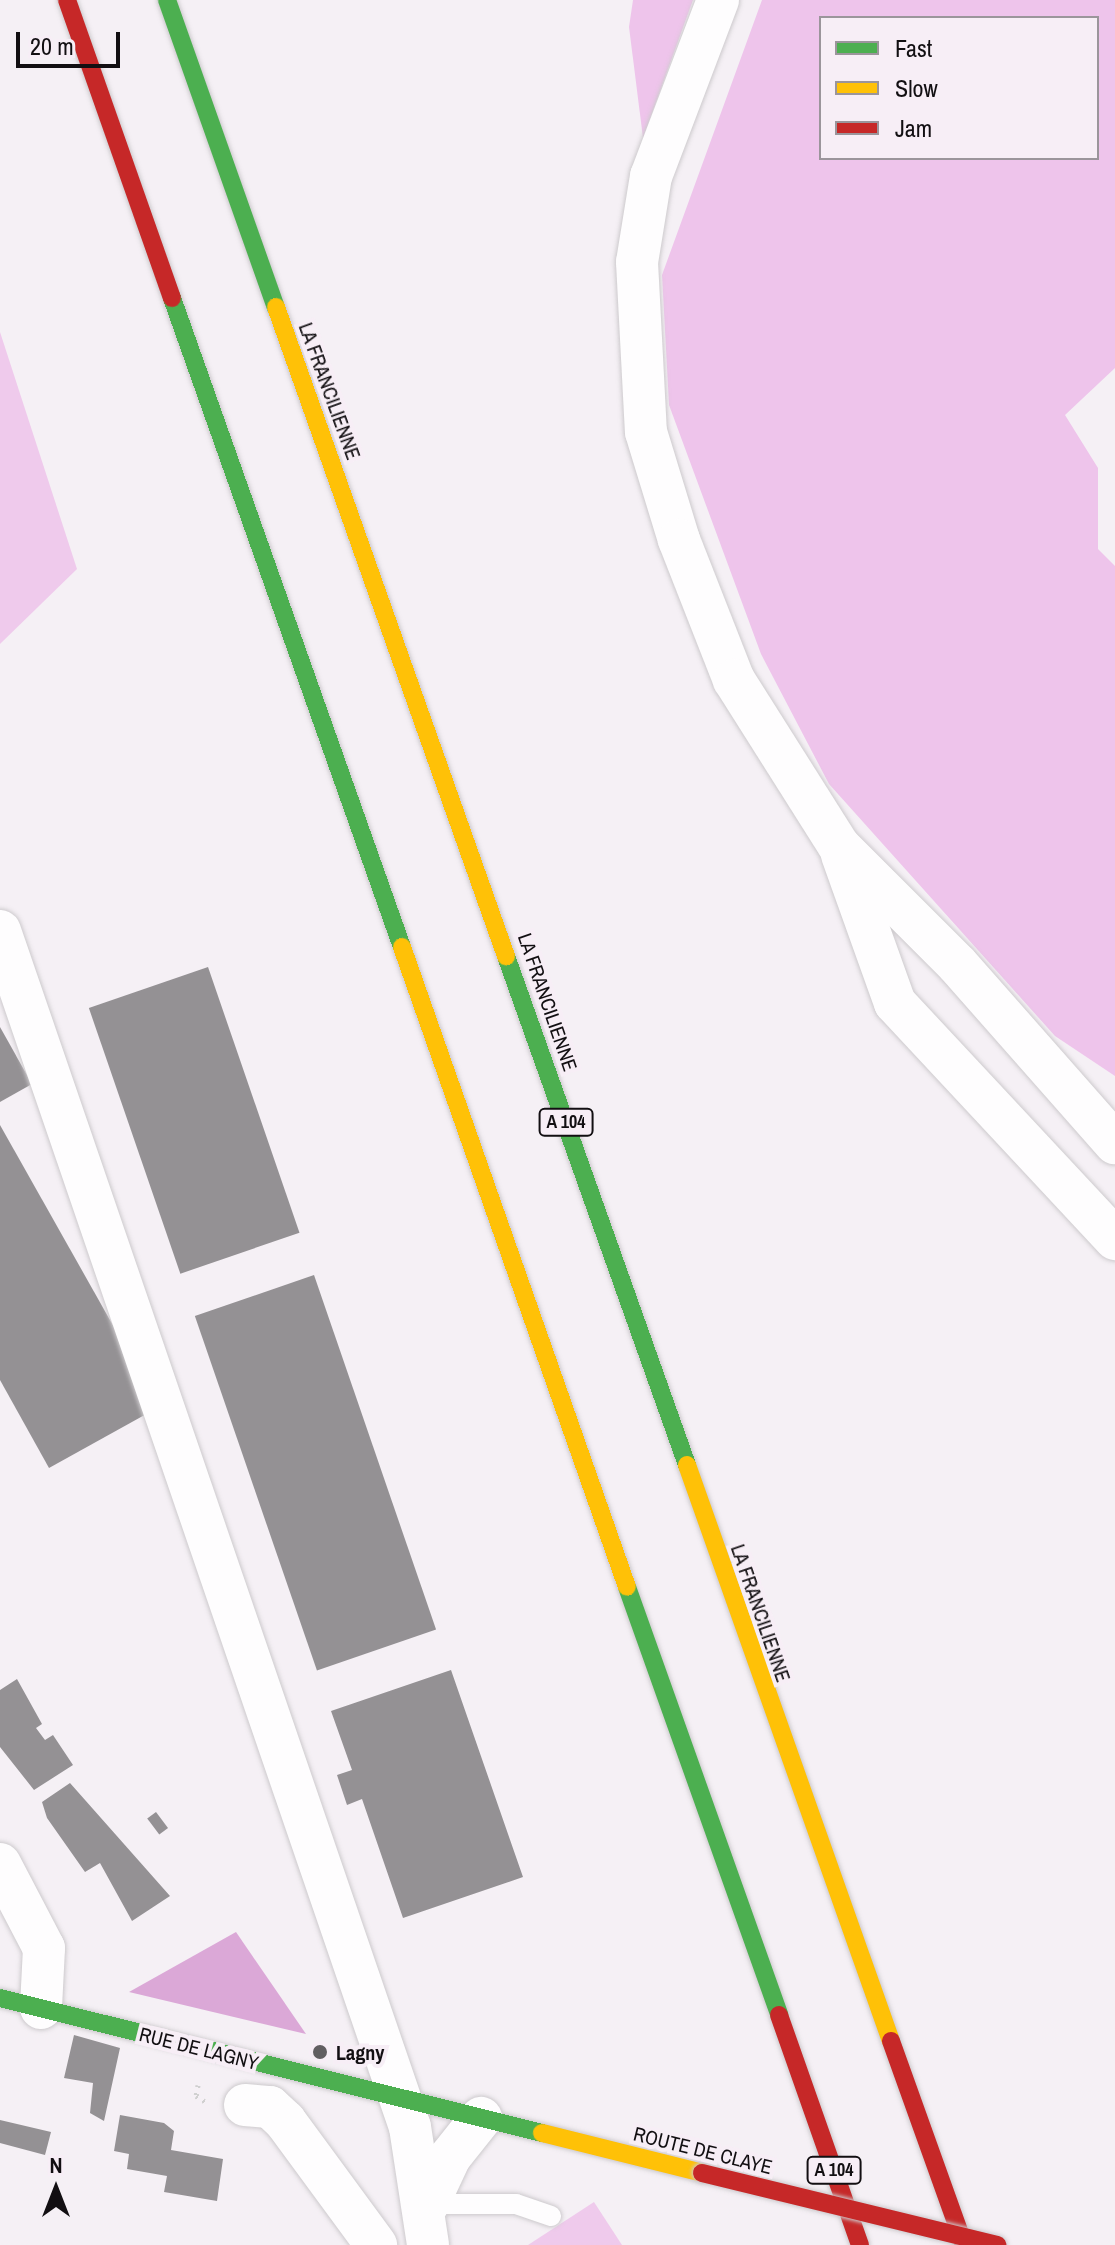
<!DOCTYPE html>
<html>
<head>
<meta charset="utf-8">
<style>
  body { margin:0 }
  #map { position:relative; width:1115px; height:2245px; overflow:hidden; background:#f5f0f5; font-family:"Archivo Narrow",sans-serif }
  div>[style] { position:absolute }
  .green>* { inset:0; background:#efcaec }
  .forest>* { inset:0; background:#eec4eb }
  .water>* { inset:0; background:#dba8d7 }
  .building>* { inset:0; background:#949194; transform-origin:0 0 }
  .path>* { height:5px; margin-top:-2.5px; transform-origin:0; background:repeating-linear-gradient(90deg,#d0d0d0 0 2px,transparent 0 8px) }
  .roads { filter:drop-shadow(0 0 2px #cdcacd) drop-shadow(0 0 2px #cdcacd) }
  .lane>* { height:20px; margin:-10px; padding:0 10px; transform-origin:10px; border-radius:10px; background:#fefdfe }
  .street>* { height:42px; margin:-21px; padding:0 21px; transform-origin:21px; border-radius:21px; background:#fefdfe }
  .fast>* { height:18px; margin:-9px; padding:0 9px; transform-origin:9px; border-radius:9px; background:#4caf50 }
  .slow>* { height:18px; margin:-9px; padding:0 9px; transform-origin:9px; border-radius:9px; background:#ffc107 }
  .jam>* { height:18px; margin:-9px; padding:0 9px; transform-origin:9px; border-radius:9px; background:#c62828 }
  .bridges { filter:drop-shadow(0 0 2px #cdcacd) drop-shadow(0 0 2px #cdcacd) }
  .jam-bridge>* { height:18px; margin:-9px; padding:0 9px; transform-origin:9px; border-radius:9px; background:#c62828 }
  .dots>* { width:22px; height:22px; translate:-50% -50%; box-sizing:border-box; border:4px solid #f7eef6; border-radius:50% }
  span { translate:-50% -50%; white-space:nowrap; text-align:center; line-height:1.15; -webkit-text-stroke:8px #f7eef6; paint-order:stroke }
  .shield-label span { padding:2px 6px; background:#f7eef6; border:2px solid; border-radius:6px; -webkit-text-stroke-width:0 }
  .shield-label { font-size:18px; color:#120f12; font-weight:700 }
  .street-label { font-size:20px; color:#120f12 }
  .poi-label { font-size:20px; color:#120f12; font-weight:700 }
  .left { translate:0 -50%; text-align:left }
  .legend { position:absolute; left:819px; top:16px; width:280px; height:144px; box-sizing:border-box; background:#f7eef6; border:2px solid #9b959b; margin:0; padding:10px 14px; list-style:none; font-size:24px; color:#120f12 }
  .legend li { display:flex; align-items:center; gap:16px; height:40px }
  .legend b { width:40px; border:2px solid #9b959b }
  .north { position:absolute; left:16px; top:2149px; width:80px; height:80px; -webkit-text-stroke:6px #f7eef6; paint-order:stroke; rotate:0deg; font-size:22px; font-weight:700; line-height:32px; text-align:center; color:#120f12 }
  .north::after { content:''; display:block; margin:auto; width:28px; height:36px; background:#120f12; clip-path:polygon(50% 0,100% 100%,50% 72%,0 100%) }
  .scale { position:absolute; left:16px; top:32px; width:104px; height:36px; box-sizing:border-box; border:4px solid #120f12; border-top:0; padding-left:10px; font-size:24px; line-height:28px; white-space:nowrap; color:#120f12; -webkit-text-stroke:6px #f7eef6; paint-order:stroke }
</style>
</head>
<body>
<div id="map">
  <div class="green">
    <i style="clip-path:polygon(0 332px,77px 569px,0 644px)"></i>
    <i style="clip-path:polygon(594px 2202px,622px 2245px,528px 2245px)"></i>
  </div>
  <div class="forest">
    <i style="clip-path:polygon(633px 0,693px 0,643px 138px,629px 27px)"></i>
    <i style="clip-path:polygon(evenodd,762px 0,1115px 0,1115px 368px,1065px 415px,1098px 468px,1098px 549px,1115px 566px,1115px 1076px,1055px 1036px,829px 784px,761px 654px,669px 405px,662px 275px,762px 0,1097px 18px,1097px 158px,821px 158px,821px 18px,1097px 18px)"></i>
  </div>
  <div class="water">
    <i style="clip-path:polygon(236px 1932px,306px 2034px,129px 1992px)"></i>
  </div>
  <div class="building">
    <i style="left:208px;top:967px;width:281px;height:126px;rotate:71deg"></i>
    <i style="clip-path:polygon(0 1027px,32px 1084px,0 1102px)"></i>
    <i style="clip-path:polygon(0 1125px,159px 1407px,49px 1468px,0 1380px)"></i>
    <i style="left:314px;top:1275px;width:375px;height:126px;rotate:71deg"></i>
    <i style="clip-path:polygon(451px 1670px,523px 1877px,403px 1918px,362px 1799px,347px 1805px,337px 1775px,352px 1770px,331px 1711px)"></i>
    <i style="clip-path:polygon(17px 1679px,42px 1724px,36px 1728px,45px 1740px,53px 1735px,73px 1765px,34px 1790px,0 1747px,0 1690px)"></i>
    <i style="clip-path:polygon(70px 1783px,170px 1896px,132px 1921px,100px 1863px,85px 1872px,47px 1818px,42px 1802px)"></i>
    <i style="left:156px;top:1812px;width:20px;height:11px;rotate:53deg"></i>
    <i style="clip-path:polygon(74px 2035px,120px 2048px,104px 2121px,90px 2113px,93px 2083px,64px 2078px)"></i>
    <i style="clip-path:polygon(120px 2115px,164px 2123px,174px 2131px,171px 2150px,223px 2159px,217px 2201px,164px 2192px,167px 2176px,127px 2169px,129px 2154px,114px 2151px)"></i>
    <i style="clip-path:polygon(0 2120px,51px 2132px,45px 2155px,0 2143px)"></i>
  </div>
  <div class="path">
    <i style="left:198px;top:2085px;width:11px;rotate:100deg"></i>
    <i style="left:196px;top:2096px;width:15px;rotate:32deg"></i>
  </div>
  <div class="roads">
    <div class="lane">
      <i style="left:428px;top:2204px;width:88px"></i>
      <i style="left:516px;top:2204px;width:37px;rotate:19deg"></i>
    </div>
    <div class="street">
      <i style="left:718px;top:0;width:188px;rotate:110.8deg"></i>
      <i style="left:651px;top:176px;width:87px;rotate:99.2deg"></i>
      <i style="left:637px;top:262px;width:170px;rotate:87deg"></i>
      <i style="left:646px;top:432px;width:113px;rotate:73deg"></i>
      <i style="left:679px;top:540px;width:150px;rotate:68.6deg"></i>
      <i style="left:734px;top:680px;width:196px;rotate:57.7deg"></i>
      <i style="left:839px;top:846px;width:167px;rotate:45deg"></i>
      <i style="left:957px;top:964px;width:239px;rotate:48.6deg"></i>
      <i style="left:842px;top:855px;width:157px;rotate:70.3deg"></i>
      <i style="left:895px;top:1003px;width:323px;rotate:47deg"></i>
      <i style="left:0;top:931px;width:1264px;rotate:71.08deg"></i>
      <i style="left:410px;top:2127px;width:119px;rotate:81.3deg"></i>
      <i style="left:0;top:1864px;width:95px;rotate:62.4deg"></i>
      <i style="left:44px;top:1948px;width:60px;rotate:92.9deg"></i>
      <i style="left:245px;top:2105px;width:25px;rotate:5deg"></i>
      <i style="left:270px;top:2107px;width:21px;rotate:43deg"></i>
      <i style="left:285px;top:2121px;width:154px;rotate:53.7deg"></i>
      <i style="left:428px;top:2204px;width:52px;rotate:-64.9deg"></i>
      <i style="left:450px;top:2157px;width:50px;rotate:-51.5deg"></i>
    </div>
    <div class="fast">
      <i style="left:167px;top:0;width:326px;rotate:70.5deg"></i>
      <i style="left:172px;top:298px;width:689px;rotate:70.49deg"></i>
      <i style="left:506px;top:956px;width:540px;rotate:70.42deg"></i>
      <i style="left:627px;top:1587px;width:454px;rotate:70.4deg"></i>
      <i style="left:0;top:1998px;width:559px;rotate:13.99deg"></i>
    </div>
    <div class="slow">
      <i style="left:276px;top:307px;width:689px;rotate:70.49deg"></i>
      <i style="left:402px;top:947px;width:678px;rotate:70.63deg"></i>
      <i style="left:687px;top:1465px;width:611px;rotate:70.5deg"></i>
      <i style="left:542px;top:2133px;width:165px;rotate:14deg"></i>
    </div>
    <div class="jam">
      <i style="left:67px;top:0;width:316px;rotate:70.6deg"></i>
      <i style="left:779px;top:2015px;width:244px;rotate:70.6deg"></i>
      <i style="left:891px;top:2041px;width:217px;rotate:70.3deg"></i>
    </div>
  </div>
  <div class="bridges">
    <div class="jam-bridge">
      <i style="left:702px;top:2173px;width:304px;rotate:13.7deg"></i>
    </div>
  </div>
  <div class="dots">
    <i style="left:320px;top:2052px;background:#615e61"></i>
  </div>
  <div class="shield-label">
    <span style="left:566px;top:1122px">A 104</span>
    <span style="left:834px;top:2170px">A 104</span>
  </div>
  <div class="street-label">
    <span style="left:330px;top:391px;rotate:70deg">LA FRANCILIENNE</span>
    <span style="left:548px;top:1002px;rotate:71deg">LA FRANCILIENNE</span>
    <span style="left:761px;top:1613px;rotate:71deg">LA FRANCILIENNE</span>
    <span style="left:199px;top:2048px;rotate:14deg">RUE DE LAGNY</span>
    <span style="left:703px;top:2150px;rotate:14deg">ROUTE DE CLAYE</span>
  </div>
  <div class="poi-label">
    <span class="left" style="left:336px;top:2052px">Lagny</span>
  </div>
  <ul class="legend">
  <li><b style="height:10px;background:#4caf50"></b>Fast</li>
  <li><b style="height:10px;background:#ffc107"></b>Slow</li>
  <li><b style="height:10px;background:#c62828"></b>Jam</li>
  </ul>
  <div class="north">N</div>
  <div class="scale">20 m</div>
</div>
</body>
</html>
